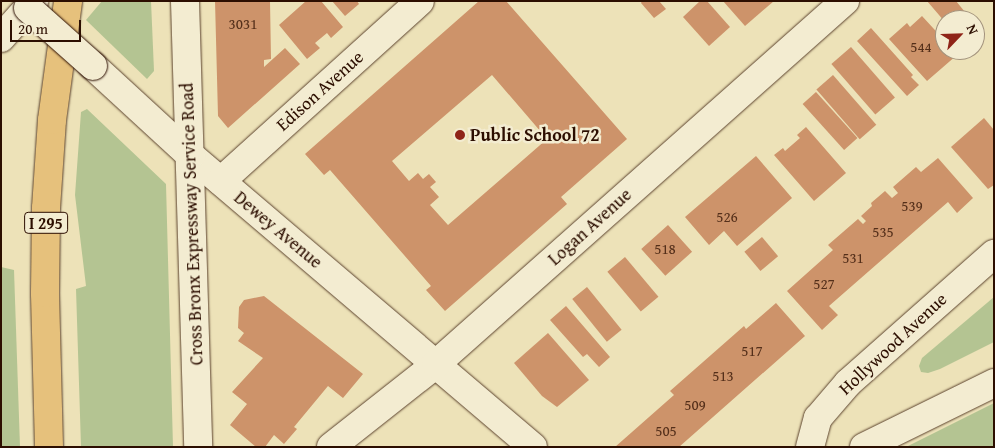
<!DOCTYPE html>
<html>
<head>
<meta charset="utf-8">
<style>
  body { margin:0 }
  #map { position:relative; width:995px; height:448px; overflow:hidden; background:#ede2b8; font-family:"Gentium Book Plus",serif }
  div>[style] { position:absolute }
  .green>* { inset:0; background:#b4c492 }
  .building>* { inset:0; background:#cd936a; transform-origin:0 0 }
  .roads { filter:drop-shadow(0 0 1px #5c432e) drop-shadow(0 0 1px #5c432e) }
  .street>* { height:28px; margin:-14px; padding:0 14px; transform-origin:14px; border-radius:14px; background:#f3ecd1 }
  .secondary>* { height:28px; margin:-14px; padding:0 14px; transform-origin:14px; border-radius:14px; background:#f3ecd1 }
  .highway>* { height:28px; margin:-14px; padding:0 14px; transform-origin:14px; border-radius:14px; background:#e6c17c }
  .bridges { filter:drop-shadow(0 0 1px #2c0e00) drop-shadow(0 0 1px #2c0e00) }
  .secondary-bridge>* { height:28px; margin:-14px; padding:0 14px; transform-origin:14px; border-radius:14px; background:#f3ecd1 }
  .dots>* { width:14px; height:14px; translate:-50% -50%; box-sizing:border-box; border:2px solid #f3ecd1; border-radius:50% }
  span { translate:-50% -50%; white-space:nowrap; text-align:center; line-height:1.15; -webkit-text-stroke:5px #f3ecd1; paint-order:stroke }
  .number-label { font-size:15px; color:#542f1a }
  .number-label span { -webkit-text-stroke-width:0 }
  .shield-label span { padding:1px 4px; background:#f3ecd1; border:1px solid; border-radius:4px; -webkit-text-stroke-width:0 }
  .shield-label { font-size:16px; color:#2c0e00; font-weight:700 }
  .street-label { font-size:18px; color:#2c0e00 }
  .poi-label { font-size:18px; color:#2c0e00; font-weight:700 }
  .left { translate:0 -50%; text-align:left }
  .frame { position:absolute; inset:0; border:2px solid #2c0e00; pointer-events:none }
  .north { position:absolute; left:935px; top:10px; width:50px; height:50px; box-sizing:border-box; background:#f3ecd1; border:1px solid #a3937d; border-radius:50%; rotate:66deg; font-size:14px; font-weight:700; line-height:20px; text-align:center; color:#2c0e00 }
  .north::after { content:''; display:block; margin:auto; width:18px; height:22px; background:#8f2418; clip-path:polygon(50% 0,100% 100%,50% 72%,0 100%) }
  .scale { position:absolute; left:10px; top:20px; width:71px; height:22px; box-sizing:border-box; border:2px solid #2c0e00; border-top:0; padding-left:6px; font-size:15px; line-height:18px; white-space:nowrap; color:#2c0e00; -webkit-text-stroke:4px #f3ecd1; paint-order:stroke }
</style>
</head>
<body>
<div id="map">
  <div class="green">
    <i style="clip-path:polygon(102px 1px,151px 1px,154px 71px,147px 79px,86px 20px)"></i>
    <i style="clip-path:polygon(87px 109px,166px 184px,173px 447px,81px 447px,76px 289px,86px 286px,75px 195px,81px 112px)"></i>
    <i style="clip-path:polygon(1px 267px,14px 270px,20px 447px,1px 447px)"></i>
    <i style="clip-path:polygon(994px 297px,994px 342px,940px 369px,928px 373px,921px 372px,919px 366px,922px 358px)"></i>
    <i style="clip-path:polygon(994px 403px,994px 447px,906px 447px)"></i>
  </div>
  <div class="building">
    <i style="clip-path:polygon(215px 1px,270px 1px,271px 59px,264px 60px,264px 67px,285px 48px,300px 64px,228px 128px,218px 116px)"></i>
    <i style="clip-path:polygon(306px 1px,321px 1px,343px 27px,331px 38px,327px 33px,315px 43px,320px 48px,307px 59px,279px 25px)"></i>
    <i style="clip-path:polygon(332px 1px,357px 1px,359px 4px,345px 16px)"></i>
    <i style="clip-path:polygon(evenodd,479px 1px,506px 1px,627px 139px,561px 197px,567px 204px,445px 311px,426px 290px,431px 286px,330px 170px,324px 175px,305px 154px,479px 1px,492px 75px,547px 139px,448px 225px,430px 205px,439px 197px,430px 187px,436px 182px,429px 174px,423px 179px,418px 173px,409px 181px,392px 161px,492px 75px)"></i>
    <i style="clip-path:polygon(642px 1px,659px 1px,666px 9px,654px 18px,641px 3px)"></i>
    <i style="clip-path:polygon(700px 1px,707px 1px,730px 27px,709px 46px,683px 17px)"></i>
    <i style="clip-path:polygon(723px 1px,774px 1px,745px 26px)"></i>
    <i style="clip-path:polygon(927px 1px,956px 1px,969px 17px,966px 20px,945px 20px,945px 22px)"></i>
    <i style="clip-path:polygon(922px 16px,945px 41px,945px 50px,953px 50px,957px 55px,927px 81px,889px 39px,907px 23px,910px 27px)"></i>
    <i style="clip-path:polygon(871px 28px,913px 75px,911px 77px,919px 85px,907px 96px,857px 41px)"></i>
    <i style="left:851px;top:47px;width:67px;height:26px;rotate:49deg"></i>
    <i style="left:833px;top:75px;width:66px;height:22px;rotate:49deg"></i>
    <i style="left:816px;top:92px;width:62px;height:18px;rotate:48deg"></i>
    <i style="clip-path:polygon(984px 118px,994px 130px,994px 185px,988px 189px,951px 147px)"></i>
    <i style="clip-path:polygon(806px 127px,846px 173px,814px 201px,774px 155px,783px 148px,785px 151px,800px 138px,797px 135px)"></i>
    <i style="clip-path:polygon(756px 156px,792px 198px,737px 246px,724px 231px,709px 245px,685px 217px)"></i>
    <i style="clip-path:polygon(938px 158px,973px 198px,957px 213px,948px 202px,829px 306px,838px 315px,822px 330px,787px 291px,833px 250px,828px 245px,858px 219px,863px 224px,866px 221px,861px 216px,872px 206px,871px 203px,885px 191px,892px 198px,898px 193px,893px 187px,916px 167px,921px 172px)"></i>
    <i style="left:668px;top:225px;width:36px;height:36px;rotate:48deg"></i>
    <i style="left:762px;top:237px;width:25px;height:23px;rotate:50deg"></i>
    <i style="left:625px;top:257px;width:52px;height:23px;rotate:50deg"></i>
    <i style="left:587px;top:287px;width:55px;height:19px;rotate:51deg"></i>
    <i style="clip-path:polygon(264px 296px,363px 374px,343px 398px,328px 386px,294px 427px,297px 429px,284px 444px,274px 435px,265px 447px,256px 447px,230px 425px,247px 404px,232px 392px,263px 358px,238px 341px,244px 333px,238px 328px,239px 307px,244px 300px)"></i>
    <i style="clip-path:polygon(776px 303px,805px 336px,679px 447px,615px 447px,674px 395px,670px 391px,744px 326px,746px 329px)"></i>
    <i style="clip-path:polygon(566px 306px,610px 357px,599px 367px,587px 354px,583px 357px,550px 320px)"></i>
    <i style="clip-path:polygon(548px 333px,589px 380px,557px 407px,542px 396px,514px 363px)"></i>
  </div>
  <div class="roads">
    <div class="street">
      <i style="left:191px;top:156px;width:449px;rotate:40.4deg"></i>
      <i style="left:221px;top:181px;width:268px;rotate:-42.1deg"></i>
      <i style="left:331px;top:447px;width:134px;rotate:-38.3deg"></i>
      <i style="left:436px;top:364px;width:547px;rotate:-41.59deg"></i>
      <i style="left:810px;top:447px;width:30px;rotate:-75deg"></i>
      <i style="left:818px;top:418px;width:46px;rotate:-49.4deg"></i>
      <i style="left:848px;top:383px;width:195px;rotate:-41.5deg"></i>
    </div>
    <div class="secondary">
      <i style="left:185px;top:1px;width:446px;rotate:88.3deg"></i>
      <i style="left:1px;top:38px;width:50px;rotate:-48.3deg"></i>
      <i style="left:93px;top:66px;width:133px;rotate:42.6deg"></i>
      <i style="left:864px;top:447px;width:145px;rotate:-26.2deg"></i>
    </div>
    <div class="highway">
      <i style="left:49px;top:447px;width:154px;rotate:-91.5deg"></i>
      <i style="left:45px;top:293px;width:85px;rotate:-89.3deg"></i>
      <i style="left:46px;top:208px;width:88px;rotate:-86.1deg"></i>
      <i style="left:52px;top:120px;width:120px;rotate:-82.3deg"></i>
    </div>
  </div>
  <div class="bridges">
    <div class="secondary-bridge">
      <i style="left:28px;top:8px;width:87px;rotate:41.7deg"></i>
    </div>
  </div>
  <div class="dots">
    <i style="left:460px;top:135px;background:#8f2418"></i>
  </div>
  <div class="number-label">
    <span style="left:243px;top:24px">3031</span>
    <span style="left:921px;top:47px">544</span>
    <span style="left:912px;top:206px">539</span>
    <span style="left:727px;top:217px">526</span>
    <span style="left:883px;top:232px">535</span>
    <span style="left:665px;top:249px">518</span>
    <span style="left:853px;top:258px">531</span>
    <span style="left:824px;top:284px">527</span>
    <span style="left:752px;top:351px">517</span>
    <span style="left:723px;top:376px">513</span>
    <span style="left:695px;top:405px">509</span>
    <span style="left:666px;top:431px">505</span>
  </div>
  <div class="shield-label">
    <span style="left:46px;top:223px">I 295</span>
  </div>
  <div class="street-label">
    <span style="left:320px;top:91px;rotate:-42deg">Edison Avenue</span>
    <span style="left:192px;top:224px;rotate:-92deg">Cross Bronx Expressway Service Road</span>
    <span style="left:590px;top:227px;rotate:-42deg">Logan Avenue</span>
    <span style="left:278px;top:230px;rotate:40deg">Dewey Avenue</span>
    <span style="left:893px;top:344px;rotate:-43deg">Hollywood Avenue</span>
  </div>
  <div class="poi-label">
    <span class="left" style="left:470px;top:135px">Public School 72</span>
  </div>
  <div class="frame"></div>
  <div class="north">N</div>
  <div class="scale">20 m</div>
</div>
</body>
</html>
